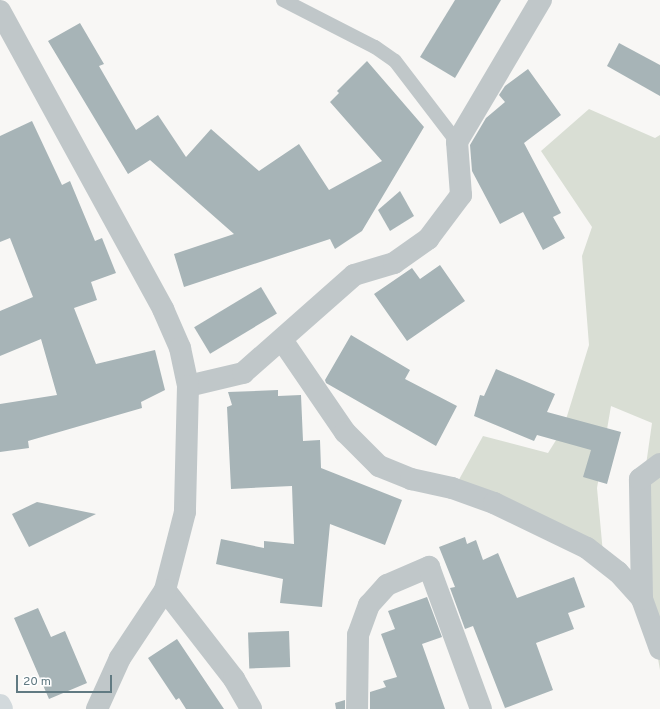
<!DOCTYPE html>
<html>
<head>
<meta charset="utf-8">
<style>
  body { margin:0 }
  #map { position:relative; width:660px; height:709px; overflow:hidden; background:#f8f7f5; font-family:Overpass,sans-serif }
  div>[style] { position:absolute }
  .green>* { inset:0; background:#d9ded4 }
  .building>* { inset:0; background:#a7b4b7; transform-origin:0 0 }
  .service>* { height:14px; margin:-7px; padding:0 7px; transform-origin:7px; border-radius:7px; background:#c0c7c9 }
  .minor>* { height:22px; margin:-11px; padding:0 11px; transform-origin:11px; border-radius:11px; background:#c0c7c9 }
  .tertiary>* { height:22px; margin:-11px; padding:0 11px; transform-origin:11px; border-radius:11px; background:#c0c7c9 }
  .primary>* { height:22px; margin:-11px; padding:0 11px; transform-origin:11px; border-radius:11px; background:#d2d9dc }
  span { translate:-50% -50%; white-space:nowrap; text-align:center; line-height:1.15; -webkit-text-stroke:4px #fff; paint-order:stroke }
  .scale { position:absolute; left:16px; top:675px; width:96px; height:18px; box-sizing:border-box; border:2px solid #617a82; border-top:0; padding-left:5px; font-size:12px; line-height:14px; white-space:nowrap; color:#617a82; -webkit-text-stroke:3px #fff; paint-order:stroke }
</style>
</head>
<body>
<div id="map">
  <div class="green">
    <i style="clip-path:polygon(589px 109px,655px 138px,660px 135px,660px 670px,636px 535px,652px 423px,611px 406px,597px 488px,604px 564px,456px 485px,483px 436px,548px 453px,563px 429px,589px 345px,582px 256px,592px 227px,541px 151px)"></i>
  </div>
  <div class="building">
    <i style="clip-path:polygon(455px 0,501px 0,455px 78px,420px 57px)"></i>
    <i style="clip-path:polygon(80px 23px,104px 64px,99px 66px,136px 130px,158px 115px,186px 157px,211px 129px,259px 171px,299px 144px,329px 190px,382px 161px,330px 102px,339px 93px,337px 91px,367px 61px,424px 127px,362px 231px,335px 249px,330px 239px,184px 287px,174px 254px,234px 234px,150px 160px,128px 174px,48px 41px)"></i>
    <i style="clip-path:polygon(619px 43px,660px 65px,660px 96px,607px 66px)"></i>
    <i style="clip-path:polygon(528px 69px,561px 115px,524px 143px,561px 213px,553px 217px,565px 238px,543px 250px,523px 212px,500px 224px,472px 171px,470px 145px,486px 118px,505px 102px,499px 95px,505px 86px)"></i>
    <i style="clip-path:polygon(32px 121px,62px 185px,70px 181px,95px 241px,102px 238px,116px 273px,91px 282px,97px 300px,74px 308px,96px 364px,155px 350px,165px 390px,141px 402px,142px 408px,28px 441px,29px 448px,0 452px,0 404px,57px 395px,41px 339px,0 356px,0 311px,33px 297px,10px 238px,0 242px,0 136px)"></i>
    <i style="clip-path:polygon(400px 191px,414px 216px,390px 231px,378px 210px)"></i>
    <i style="clip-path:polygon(440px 265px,465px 301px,407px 341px,374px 294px,412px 268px,420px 279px)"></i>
    <i style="left:261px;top:287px;width:31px;height:78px;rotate:59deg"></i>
    <i style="clip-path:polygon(351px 335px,410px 370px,405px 379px,457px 406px,436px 446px,326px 383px,325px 380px)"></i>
    <i style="clip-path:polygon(496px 369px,555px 394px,547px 412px,621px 432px,607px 484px,583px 477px,591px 450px,537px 435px,534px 441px,474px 416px,480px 395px,484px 396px)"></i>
    <i style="clip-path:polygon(278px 390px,278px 396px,301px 395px,303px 441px,320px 440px,321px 468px,402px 500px,385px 545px,330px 524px,322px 607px,280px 603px,283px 579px,216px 564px,221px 539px,264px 548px,264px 541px,294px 544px,292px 486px,231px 489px,227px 407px,232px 405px,228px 392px)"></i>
    <i style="clip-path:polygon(37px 502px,96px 514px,29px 547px,12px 514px)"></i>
    <i style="clip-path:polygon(465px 537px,467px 544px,476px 540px,483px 560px,498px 553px,517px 598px,574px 577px,585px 607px,568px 613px,574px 629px,536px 643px,553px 690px,505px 708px,473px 626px,465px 629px,450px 588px,455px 587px,439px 547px)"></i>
    <i style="clip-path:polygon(427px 597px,442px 637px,422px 644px,445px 709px,370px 709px,370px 692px,386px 687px,383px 681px,397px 677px,381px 634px,395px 629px,388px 611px)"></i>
    <i style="clip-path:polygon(38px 608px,51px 637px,65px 631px,87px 683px,49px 699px,14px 618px)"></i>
    <i style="left:289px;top:631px;width:36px;height:41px;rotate:88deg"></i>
    <i style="clip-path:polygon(177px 639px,224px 709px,186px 709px,179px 698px,176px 700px,148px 658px)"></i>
    <i style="clip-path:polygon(345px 700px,345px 709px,336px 709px,335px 703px)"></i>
  </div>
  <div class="service">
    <i style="left:283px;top:0;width:103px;rotate:27.1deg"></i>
    <i style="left:375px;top:47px;width:24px;rotate:35deg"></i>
    <i style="left:395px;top:61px;width:102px;rotate:52.6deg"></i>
  </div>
  <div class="minor">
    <i style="left:282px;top:340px;width:112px;rotate:55.6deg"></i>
    <i style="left:345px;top:432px;width:48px;rotate:45deg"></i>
    <i style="left:379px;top:466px;width:35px;rotate:22deg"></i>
    <i style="left:411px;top:479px;width:42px;rotate:12.4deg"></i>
    <i style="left:452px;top:488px;width:45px;rotate:19.7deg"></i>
    <i style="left:494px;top:503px;width:103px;rotate:25.8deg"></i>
    <i style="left:587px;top:548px;width:39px;rotate:38deg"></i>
    <i style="left:618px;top:572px;width:36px;rotate:48deg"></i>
    <i style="left:642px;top:599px;width:53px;rotate:70.2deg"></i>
    <i style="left:188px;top:386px;width:57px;rotate:-13.3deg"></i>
    <i style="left:243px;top:373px;width:148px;rotate:-41.4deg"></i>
    <i style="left:354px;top:275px;width:42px;rotate:-16.7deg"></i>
    <i style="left:394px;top:263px;width:42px;rotate:-35.2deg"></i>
    <i style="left:428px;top:239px;width:55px;rotate:-53.1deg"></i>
    <i style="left:461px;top:195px;width:53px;rotate:-94.3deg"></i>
    <i style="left:457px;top:142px;width:165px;rotate:-59.4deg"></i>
    <i style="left:165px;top:590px;width:113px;rotate:52.2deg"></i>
    <i style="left:234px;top:679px;width:34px;rotate:60deg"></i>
    <i style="left:642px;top:599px;width:120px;rotate:-91deg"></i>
    <i style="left:640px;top:479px;width:25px;rotate:-37deg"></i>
    <i style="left:357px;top:709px;width:74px;rotate:-89.2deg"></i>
    <i style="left:358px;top:635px;width:32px;rotate:-70deg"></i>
    <i style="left:369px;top:605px;width:27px;rotate:-48deg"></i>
    <i style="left:387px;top:585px;width:46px;rotate:-23.2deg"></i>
    <i style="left:429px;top:567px;width:151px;rotate:69.9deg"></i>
  </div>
  <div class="tertiary">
    <i style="left:0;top:11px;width:340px;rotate:61.3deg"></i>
    <i style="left:163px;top:309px;width:43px;rotate:66.4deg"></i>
    <i style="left:180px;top:348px;width:39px;rotate:78deg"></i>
    <i style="left:188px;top:386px;width:126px;rotate:91.4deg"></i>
    <i style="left:185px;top:512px;width:81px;rotate:104.4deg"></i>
    <i style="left:165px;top:590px;width:82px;rotate:123.5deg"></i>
    <i style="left:120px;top:658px;width:56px;rotate:114.3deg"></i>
  </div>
  <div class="primary">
    <i style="left:0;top:705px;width:4px;rotate:63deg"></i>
  </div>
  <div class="scale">20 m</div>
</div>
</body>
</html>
